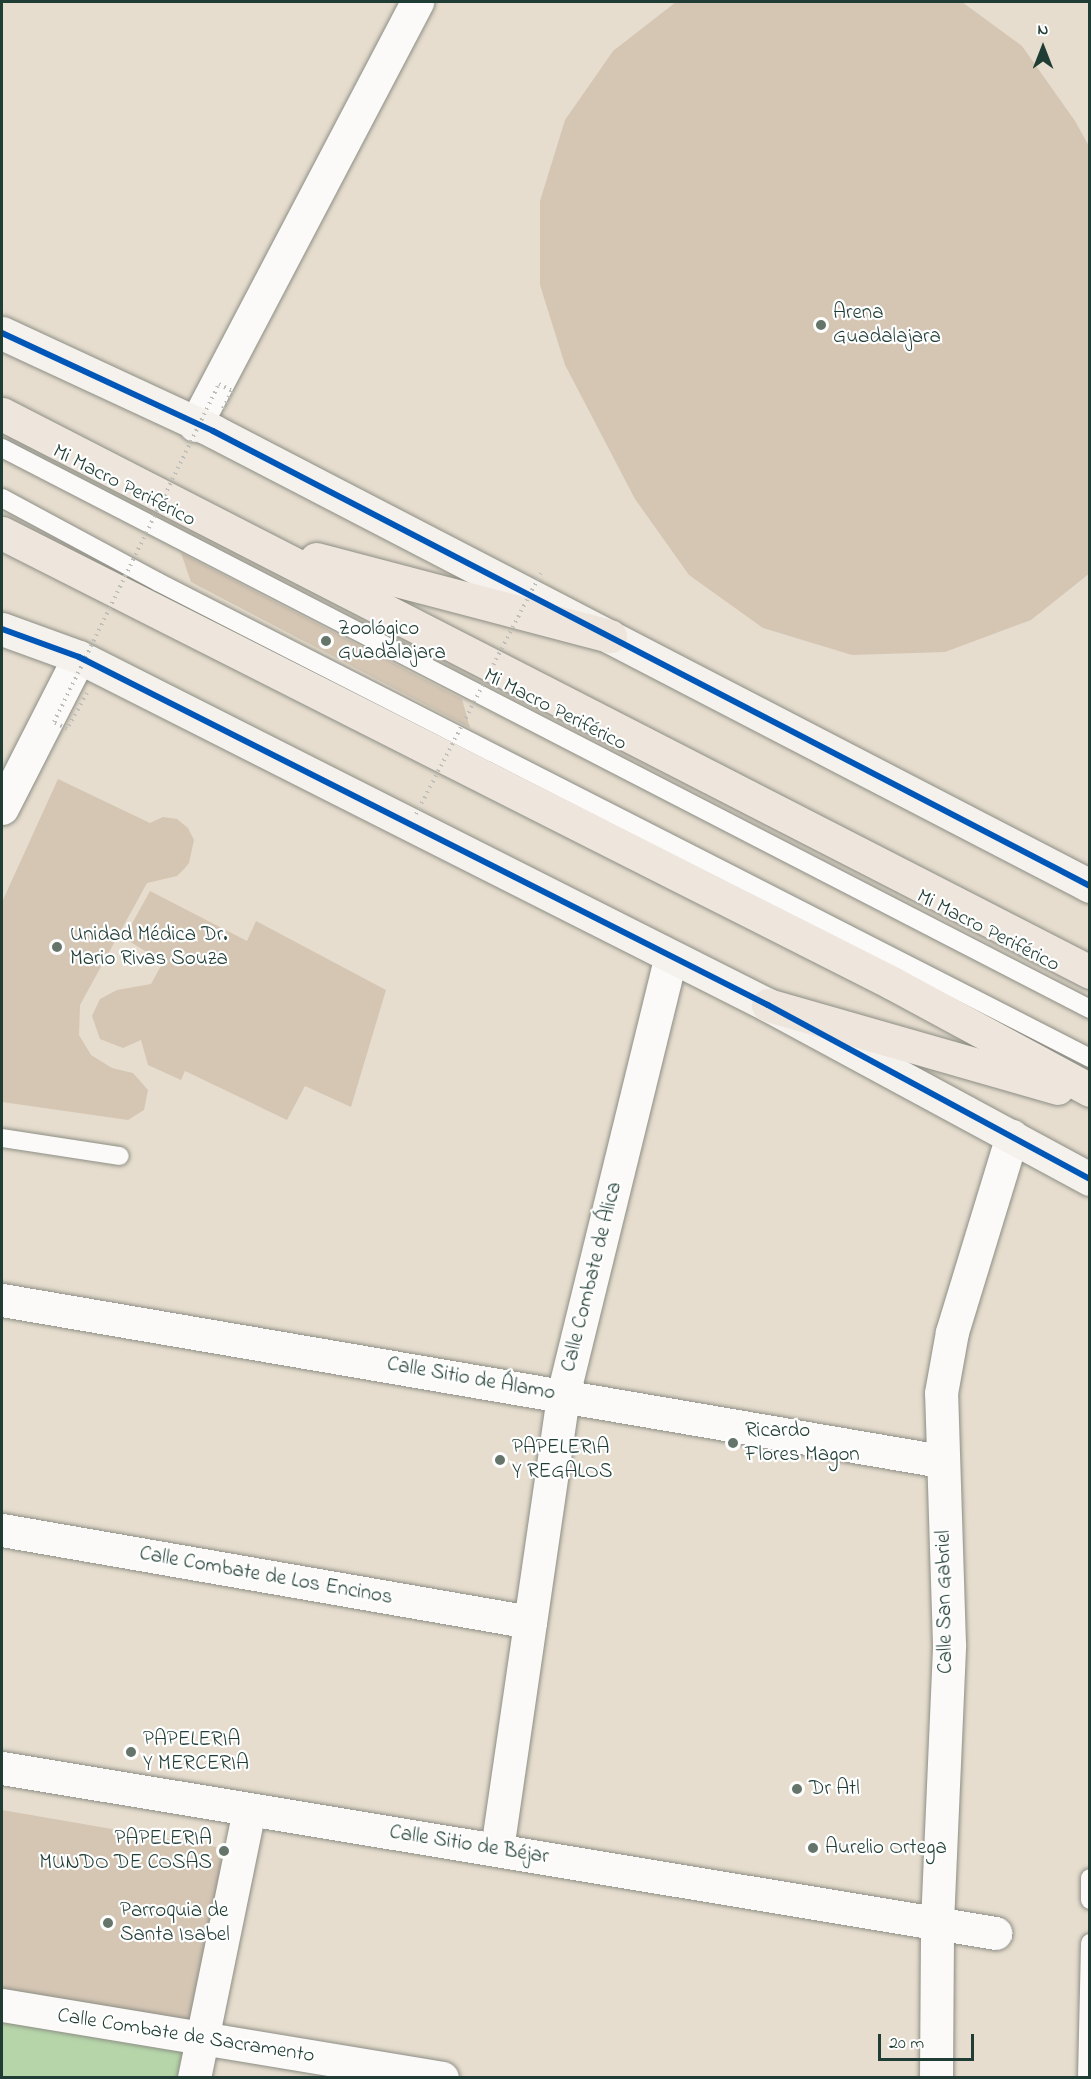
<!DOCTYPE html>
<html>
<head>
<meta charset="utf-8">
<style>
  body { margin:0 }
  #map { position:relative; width:1091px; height:2079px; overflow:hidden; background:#e6ddce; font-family:"Indie Flower",sans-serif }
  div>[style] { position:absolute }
  .green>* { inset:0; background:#b6d6a9 }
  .building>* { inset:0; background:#d5c6b4 }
  .roads { filter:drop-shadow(0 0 2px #8d8e85) drop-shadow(0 0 2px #8d8e85) }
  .lane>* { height:18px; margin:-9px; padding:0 9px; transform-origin:9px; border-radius:9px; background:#fbfaf8 }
  .street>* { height:33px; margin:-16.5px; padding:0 16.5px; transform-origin:16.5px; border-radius:16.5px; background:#fbfaf8 }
  .secondary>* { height:33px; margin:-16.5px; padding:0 16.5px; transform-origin:16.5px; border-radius:16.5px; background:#f5f1ed }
  .highway>* { height:33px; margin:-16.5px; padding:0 16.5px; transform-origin:16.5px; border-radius:16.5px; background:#eee5dc }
  .path-bridge>* { height:4px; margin-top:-2px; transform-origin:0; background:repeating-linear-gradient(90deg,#bcbeba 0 1.5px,transparent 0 6px) }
  .cycleway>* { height:6px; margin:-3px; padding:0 3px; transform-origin:3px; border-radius:3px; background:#0057b8 }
  .dots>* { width:16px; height:16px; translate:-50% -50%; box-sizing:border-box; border:3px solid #fff; border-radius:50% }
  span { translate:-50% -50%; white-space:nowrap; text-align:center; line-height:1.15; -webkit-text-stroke:4.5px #fff; paint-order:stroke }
  .poi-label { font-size:21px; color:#1f3d34 }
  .left { translate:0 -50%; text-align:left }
  .right { translate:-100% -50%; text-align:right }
  .street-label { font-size:21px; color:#1f3d34 }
  .frame { position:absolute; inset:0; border:3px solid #1f3d34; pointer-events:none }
  .north { position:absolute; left:1013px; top:18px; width:60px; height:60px; -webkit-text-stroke:4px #fff; paint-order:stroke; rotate:0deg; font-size:16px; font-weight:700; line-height:24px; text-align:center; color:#1f3d34 }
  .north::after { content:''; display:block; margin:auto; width:21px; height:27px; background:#1f3d34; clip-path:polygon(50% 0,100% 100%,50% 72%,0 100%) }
  .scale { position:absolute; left:878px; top:2034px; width:96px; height:27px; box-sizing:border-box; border:3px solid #1f3d34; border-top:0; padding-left:8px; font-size:18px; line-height:21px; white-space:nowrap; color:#1f3d34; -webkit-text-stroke:4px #fff; paint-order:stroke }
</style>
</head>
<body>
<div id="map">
  <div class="green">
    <i style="clip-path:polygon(2px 1997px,195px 2032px,188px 2077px,2px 2077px)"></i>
  </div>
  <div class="building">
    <i style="clip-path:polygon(676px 2px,962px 2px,1022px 46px,1075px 121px,1090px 148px,1090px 573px,1031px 620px,945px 652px,852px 655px,763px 628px,689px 575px,635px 499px,565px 365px,540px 285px,540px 201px,565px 120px,613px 51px)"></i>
    <i style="clip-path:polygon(181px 553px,462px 699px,470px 728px,191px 582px)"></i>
    <i style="clip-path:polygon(58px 779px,150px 823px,163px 817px,177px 819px,188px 828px,194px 840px,189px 863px,184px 869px,177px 876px,147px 883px,80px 1005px,79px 1035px,91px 1055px,112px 1068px,133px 1073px,148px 1090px,144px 1110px,128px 1120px,2px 1102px,2px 902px)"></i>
    <i style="clip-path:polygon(150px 891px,247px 941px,256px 921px,386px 990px,351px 1107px,305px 1086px,287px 1120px,185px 1071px,181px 1080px,148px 1065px,141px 1040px,123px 1048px,100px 1039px,92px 1016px,100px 999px,117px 990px,151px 984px,163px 962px,124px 938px)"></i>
    <i style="clip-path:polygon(2px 1810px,228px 1849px,195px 2032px,2px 1997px)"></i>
  </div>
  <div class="roads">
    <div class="lane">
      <i style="left:2px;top:448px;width:1224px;rotate:27.28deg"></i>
      <i style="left:2px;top:498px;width:177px;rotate:28.3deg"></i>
      <i style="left:158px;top:582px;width:1047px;rotate:27.05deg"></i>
      <i style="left:2px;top:1138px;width:119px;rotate:8.7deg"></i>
      <i style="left:1090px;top:1878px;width:22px;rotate:90deg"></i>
      <i style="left:1087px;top:2078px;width:135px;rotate:-88.7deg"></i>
    </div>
    <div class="street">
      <i style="left:195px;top:425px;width:478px;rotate:-62.3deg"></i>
      <i style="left:2px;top:808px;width:169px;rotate:-63deg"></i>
      <i style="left:2px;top:1300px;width:953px;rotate:9.73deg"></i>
      <i style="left:2px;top:1530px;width:536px;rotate:9.88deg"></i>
      <i style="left:2px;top:1768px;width:1007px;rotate:9.43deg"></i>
      <i style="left:497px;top:1849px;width:459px;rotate:-81.7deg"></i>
      <i style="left:563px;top:1395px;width:450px;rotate:-76.2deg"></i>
      <i style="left:2px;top:2005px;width:446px;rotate:9.4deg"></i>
      <i style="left:194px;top:2078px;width:273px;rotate:-78.4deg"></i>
      <i style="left:936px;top:2078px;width:155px;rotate:-89.6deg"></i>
      <i style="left:937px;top:1923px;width:279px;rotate:-87.5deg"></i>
      <i style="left:949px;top:1644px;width:251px;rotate:-91.8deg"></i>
      <i style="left:941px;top:1393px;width:62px;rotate:-79.8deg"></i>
      <i style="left:952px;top:1332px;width:205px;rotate:-73deg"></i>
    </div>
    <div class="secondary">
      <i style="left:2px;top:333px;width:233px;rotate:24.9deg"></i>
      <i style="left:213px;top:431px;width:988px;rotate:27.42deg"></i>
      <i style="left:2px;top:629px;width:82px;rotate:20deg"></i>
      <i style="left:79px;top:657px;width:772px;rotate:26.8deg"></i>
      <i style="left:768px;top:1005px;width:366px;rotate:28.4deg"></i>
    </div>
    <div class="highway">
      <i style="left:2px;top:414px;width:1223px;rotate:27.15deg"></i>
      <i style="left:2px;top:533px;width:997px;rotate:26.82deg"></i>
      <i style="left:892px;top:983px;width:225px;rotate:28.4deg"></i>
      <i style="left:316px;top:559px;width:304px;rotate:14.7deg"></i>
      <i style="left:768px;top:1005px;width:301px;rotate:16deg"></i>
    </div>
  </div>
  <div class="path-bridge">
    <i style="left:87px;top:693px;width:41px;rotate:119.1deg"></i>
    <i style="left:67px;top:729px;width:15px;rotate:-152deg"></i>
    <i style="left:54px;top:722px;width:376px;rotate:-64deg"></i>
    <i style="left:219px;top:384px;width:15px;rotate:28deg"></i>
    <i style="left:232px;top:391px;width:22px;rotate:117deg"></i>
    <i style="left:416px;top:814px;width:271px;rotate:-62.6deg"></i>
  </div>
  <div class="cycleway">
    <i style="left:2px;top:333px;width:233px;rotate:24.9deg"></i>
    <i style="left:213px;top:431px;width:988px;rotate:27.42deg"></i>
    <i style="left:2px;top:629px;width:82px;rotate:20deg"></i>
    <i style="left:79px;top:657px;width:772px;rotate:26.8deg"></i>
    <i style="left:768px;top:1005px;width:366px;rotate:28.4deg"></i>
  </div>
  <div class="dots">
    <i style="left:821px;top:325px;background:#65756a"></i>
    <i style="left:326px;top:641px;background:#65756a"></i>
    <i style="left:57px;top:947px;background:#65756a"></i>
    <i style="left:733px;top:1443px;background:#65756a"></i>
    <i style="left:500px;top:1460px;background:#65756a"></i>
    <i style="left:131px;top:1752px;background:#65756a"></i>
    <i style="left:797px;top:1789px;background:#65756a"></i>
    <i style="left:813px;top:1848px;background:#65756a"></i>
    <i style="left:224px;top:1851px;background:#65756a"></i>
    <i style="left:108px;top:1923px;background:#65756a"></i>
  </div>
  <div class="poi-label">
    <span class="left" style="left:833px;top:325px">Arena<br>Guadalajara</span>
    <span class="left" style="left:338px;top:641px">Zoológico<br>Guadalajara</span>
    <span class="left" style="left:70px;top:947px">Unidad Médica Dr.<br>Mario Rivas Souza</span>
    <span class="left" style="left:745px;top:1443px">Ricardo<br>Flores Magon</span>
    <span class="left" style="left:512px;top:1460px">PAPELERIA<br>Y REGALOS</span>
    <span class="left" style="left:143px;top:1752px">PAPELERIA<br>Y MERCERIA</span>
    <span class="left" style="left:809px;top:1789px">Dr Atl</span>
    <span class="right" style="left:212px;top:1851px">PAPELERIA<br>MUNDO DE COSAS</span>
    <span class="left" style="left:825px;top:1848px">Aurelio Ortega</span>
    <span class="left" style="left:120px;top:1923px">Parroquia de<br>Santa Isabel</span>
  </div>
  <div class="street-label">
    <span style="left:124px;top:486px;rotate:27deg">Mi Macro Periférico</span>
    <span style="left:555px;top:710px;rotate:27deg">Mi Macro Periférico</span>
    <span style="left:988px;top:931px;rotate:27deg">Mi Macro Periférico</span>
    <span style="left:592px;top:1277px;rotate:-76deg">Calle Combate de Álica</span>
    <span style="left:471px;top:1379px;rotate:10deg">Calle Sitio de Álamo</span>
    <span style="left:266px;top:1576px;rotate:10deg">Calle Combate de Los Encinos</span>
    <span style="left:945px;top:1602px;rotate:-91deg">Calle San Gabriel</span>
    <span style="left:469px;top:1845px;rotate:9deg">Calle Sitio de Béjar</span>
    <span style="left:186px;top:2036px;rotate:9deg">Calle Combate de Sacramento</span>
  </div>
  <div class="frame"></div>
  <div class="north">N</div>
  <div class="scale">20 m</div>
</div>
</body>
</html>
